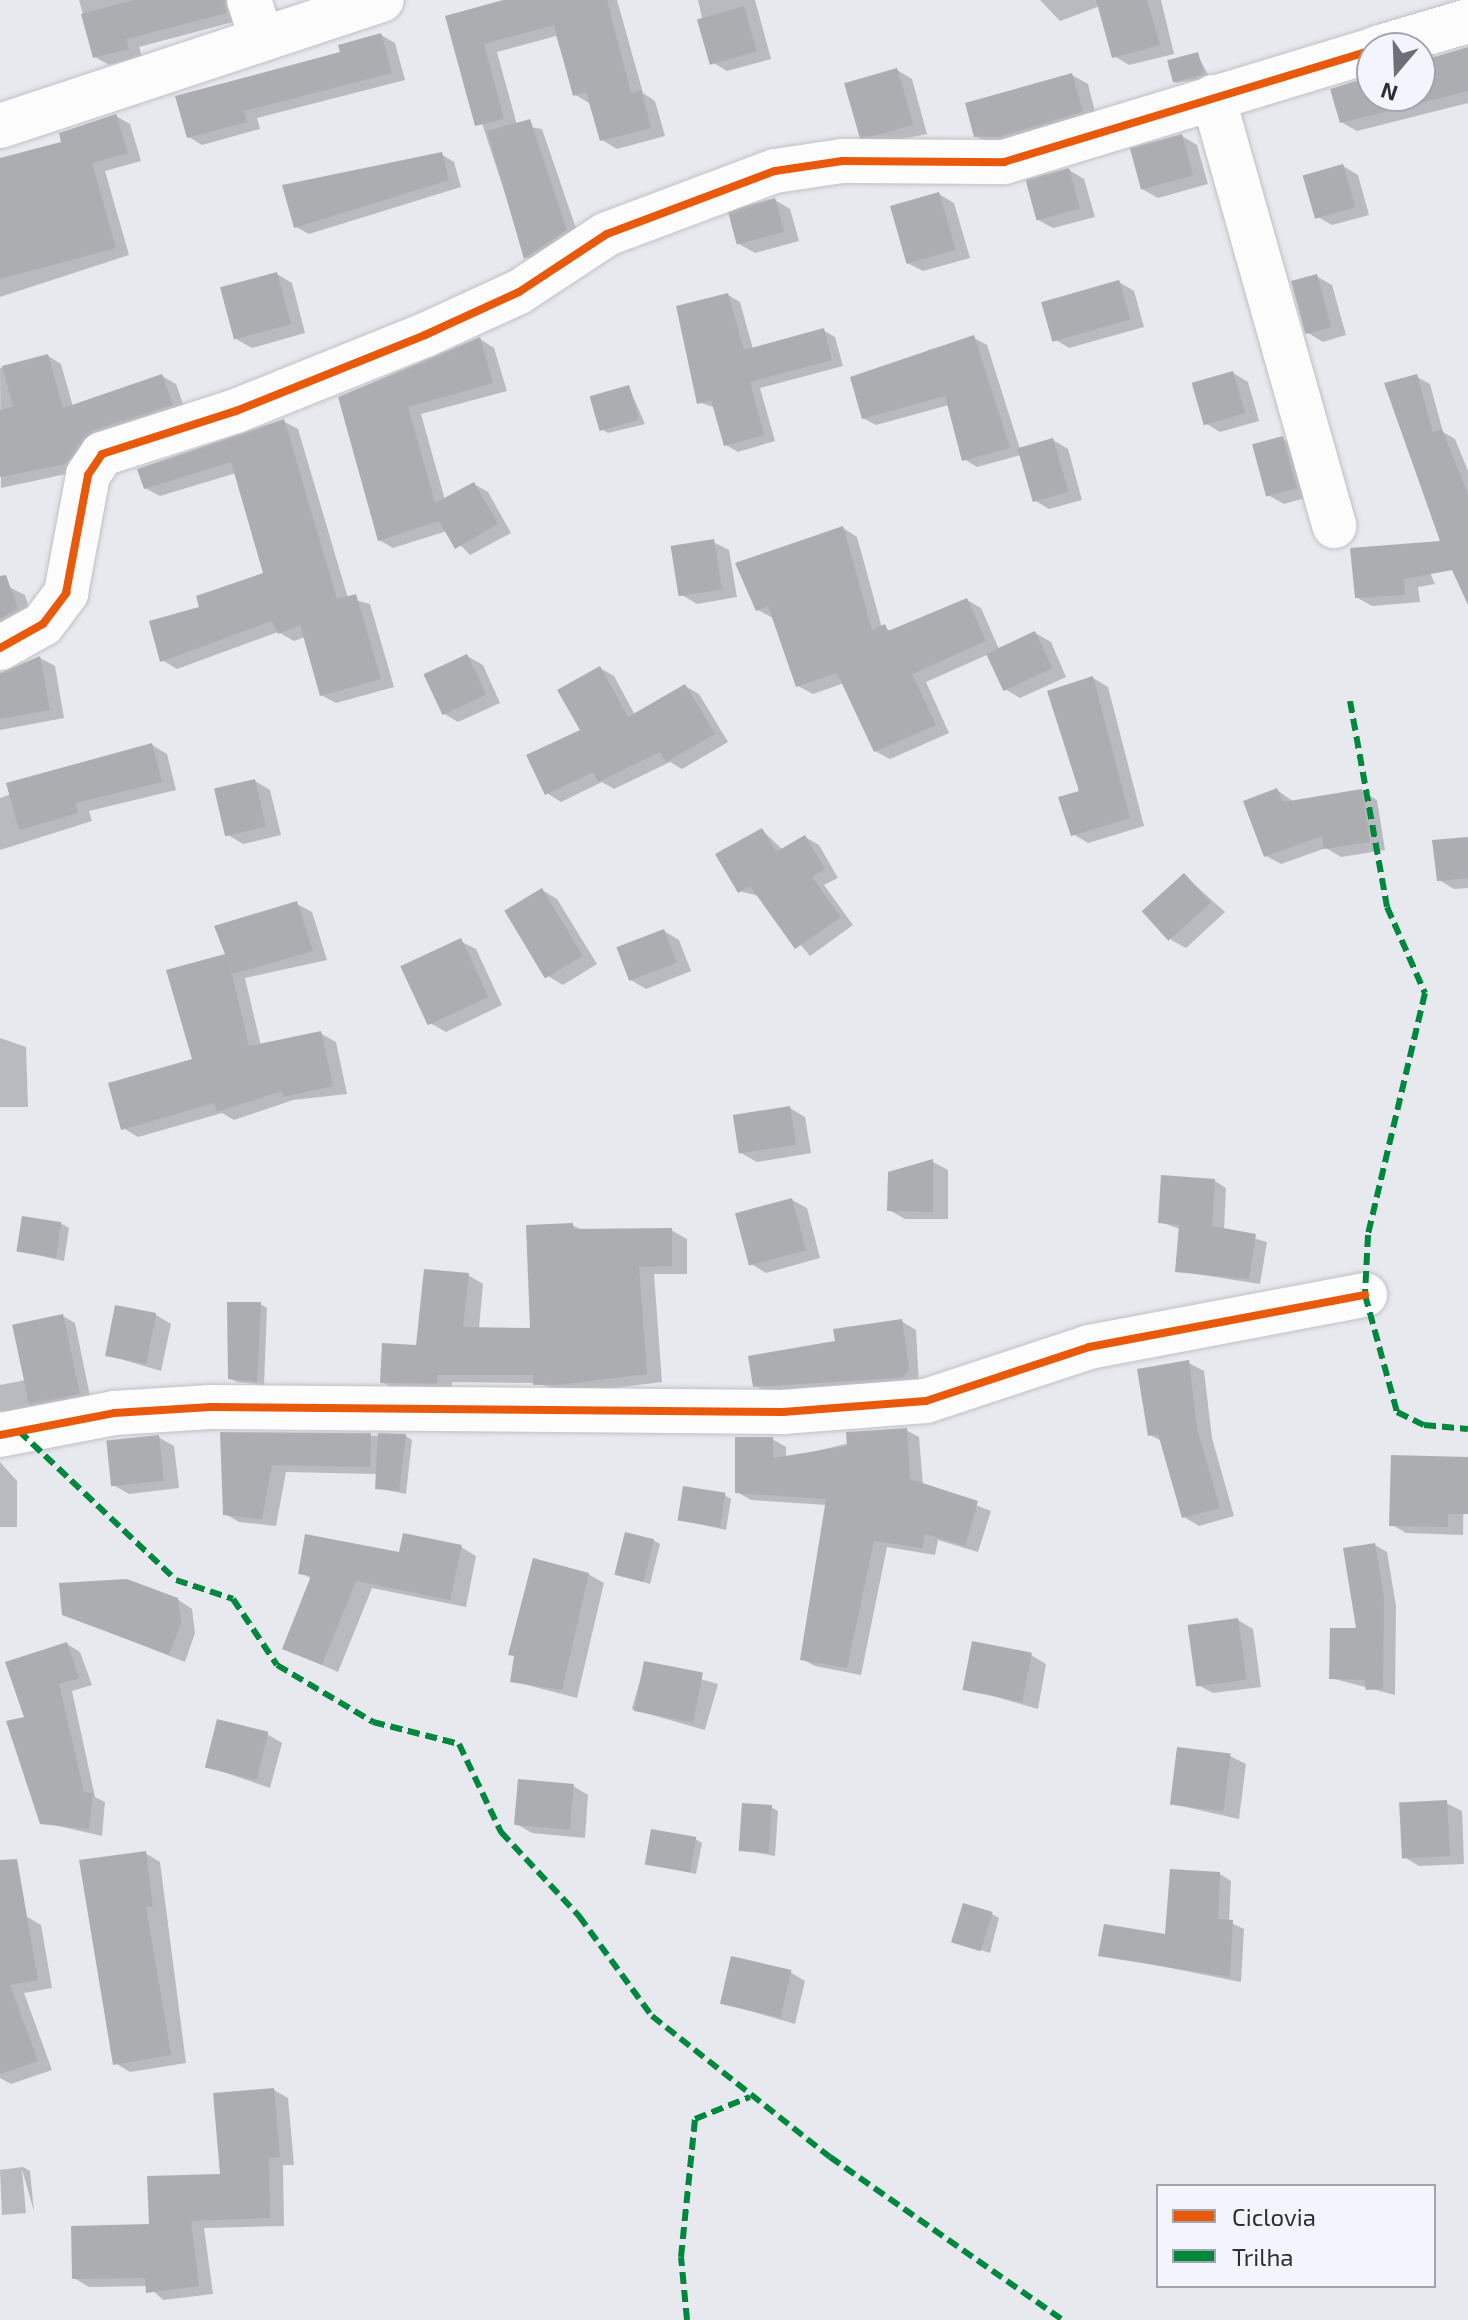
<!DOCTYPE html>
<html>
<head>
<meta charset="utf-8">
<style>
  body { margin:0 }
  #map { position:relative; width:1468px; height:2320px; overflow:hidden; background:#e8e9ef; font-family:"Exo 2",sans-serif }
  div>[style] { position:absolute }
  .shadow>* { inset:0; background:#0003; transform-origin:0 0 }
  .building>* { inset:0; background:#acadb1; transform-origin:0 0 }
  .roads { filter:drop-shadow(0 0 2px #bfc0c4) drop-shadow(0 0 2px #bfc0c4) }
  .minor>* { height:44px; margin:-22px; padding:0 22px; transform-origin:22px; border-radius:22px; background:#fcfcfd }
  .quiet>* { height:6px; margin-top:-3px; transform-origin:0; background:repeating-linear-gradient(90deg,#00873e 0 12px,transparent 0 18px) }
  .cycleway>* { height:8px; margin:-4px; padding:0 4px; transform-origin:4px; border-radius:4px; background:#e8590c }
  span { translate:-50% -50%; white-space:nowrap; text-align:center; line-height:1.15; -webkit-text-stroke:8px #f3f4fd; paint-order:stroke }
  .legend { position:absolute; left:1156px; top:2184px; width:280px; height:104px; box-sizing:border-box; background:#f3f4fd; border:2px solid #a4a5ac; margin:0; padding:10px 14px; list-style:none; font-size:24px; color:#2e2f33 }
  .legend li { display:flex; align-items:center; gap:16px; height:40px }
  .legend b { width:40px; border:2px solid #a4a5ac }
  .north { position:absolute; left:1356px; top:32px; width:80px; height:80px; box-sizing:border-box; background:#f3f4fd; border:2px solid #a4a5ac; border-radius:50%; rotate:199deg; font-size:22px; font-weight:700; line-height:32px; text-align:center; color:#2e2f33 }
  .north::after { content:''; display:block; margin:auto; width:28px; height:36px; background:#6f7075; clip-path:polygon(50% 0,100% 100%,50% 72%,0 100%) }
</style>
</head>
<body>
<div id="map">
  <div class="shadow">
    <i style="clip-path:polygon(79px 0,227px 0,233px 22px,139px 47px,142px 56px,109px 65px,95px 57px)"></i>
    <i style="clip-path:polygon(511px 0,617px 0,643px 93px,655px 101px,665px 136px,617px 149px,602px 140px,589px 103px,574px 94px,556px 36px,497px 52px,517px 125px,542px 129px,579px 237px,538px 265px,526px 257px,447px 17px)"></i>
    <i style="clip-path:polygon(698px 0,755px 0,771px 59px,727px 71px,712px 62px)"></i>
    <i style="clip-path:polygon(1040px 0,1161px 0,1174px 54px,1129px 65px,1114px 56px,1100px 6px,1060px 21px)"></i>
    <i style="clip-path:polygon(381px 35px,395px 43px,405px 80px,257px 118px,260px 129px,202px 145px,189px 137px)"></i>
    <i style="clip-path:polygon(1468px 51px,1468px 103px,1357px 131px,1341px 122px,1372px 78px,1372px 96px,1420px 96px,1420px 64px)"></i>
    <i style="clip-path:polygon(1197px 54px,1210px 78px,1175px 83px)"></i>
    <i style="clip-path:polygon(897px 70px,912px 79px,927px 134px,876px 144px,861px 135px)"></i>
    <i style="clip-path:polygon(1072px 75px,1088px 84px,1097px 120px,991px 144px,976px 136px)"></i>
    <i style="clip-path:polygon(116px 116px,130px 124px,141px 161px,105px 171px,129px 255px,0 297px,0 160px,64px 143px)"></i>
    <i style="clip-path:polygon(1182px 136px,1197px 145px,1208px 184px,1158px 198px,1142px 189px)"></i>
    <i style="clip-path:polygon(441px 154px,454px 162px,461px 187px,309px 234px,296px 227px)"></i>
    <i style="clip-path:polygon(1343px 166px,1358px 175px,1369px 215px,1332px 225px,1316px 216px)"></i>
    <i style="clip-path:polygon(1069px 170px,1084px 179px,1095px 217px,1053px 228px,1038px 220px)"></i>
    <i style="clip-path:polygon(939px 194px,954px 203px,970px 258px,923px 271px,907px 263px)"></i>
    <i style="clip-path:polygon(775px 200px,790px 209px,799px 241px,755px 253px,739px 244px)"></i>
    <i style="clip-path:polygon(277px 274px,292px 283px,305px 333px,252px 348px,236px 339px)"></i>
    <i style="clip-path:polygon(1316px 276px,1332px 285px,1346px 335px,1323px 342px,1308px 333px)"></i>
    <i style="clip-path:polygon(1119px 282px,1134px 291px,1144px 327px,1069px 348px,1054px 339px)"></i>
    <i style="clip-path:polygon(728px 295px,740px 302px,753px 349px,823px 330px,835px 337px,843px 366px,760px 388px,775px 441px,738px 452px,726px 445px,716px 408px,698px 402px)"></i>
    <i style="clip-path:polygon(974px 338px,987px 345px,1020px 449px,1053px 440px,1068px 449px,1082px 500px,1049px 509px,1034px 500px,1021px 455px,977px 467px,964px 459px,949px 405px,876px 425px,863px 418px,930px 358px,928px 350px)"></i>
    <i style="clip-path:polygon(480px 339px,494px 348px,507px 391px,421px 414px,445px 500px,474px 484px,488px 492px,511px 533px,470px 555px,447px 531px,393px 548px,379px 540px,340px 398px)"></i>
    <i style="clip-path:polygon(48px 356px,61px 364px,73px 407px,162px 376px,176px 384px,186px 412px,80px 471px,1px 488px,0 368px)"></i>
    <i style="clip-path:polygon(1233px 373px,1248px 382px,1259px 421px,1220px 432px,1205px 423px)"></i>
    <i style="clip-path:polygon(1417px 377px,1430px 384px,1443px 432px,1455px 439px,1468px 471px,1468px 543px,1456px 550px)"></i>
    <i style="clip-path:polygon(629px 387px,645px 424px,608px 433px,601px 429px)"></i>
    <i style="clip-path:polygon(283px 421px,298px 429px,348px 598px,370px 604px,394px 687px,336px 703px,321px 695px,305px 637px,294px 641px,278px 632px,177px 669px,162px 660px,202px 608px,265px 574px,236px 473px,160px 496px,145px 488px)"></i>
    <i style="clip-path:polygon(1282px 438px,1298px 447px,1312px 496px,1284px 504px,1268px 495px)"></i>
    <i style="clip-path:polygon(843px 528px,857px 537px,882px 628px,893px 631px,967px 600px,981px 608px,999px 649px,1035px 633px,1051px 642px,1066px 677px,1020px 698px,1005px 689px,989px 654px,926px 682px,949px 733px,890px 759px,875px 751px,844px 683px,813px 694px,798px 686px,773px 618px,758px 610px)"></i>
    <i style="clip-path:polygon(713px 542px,729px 550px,737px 597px,697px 604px,682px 595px)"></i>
    <i style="clip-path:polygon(1422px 554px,1435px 584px,1418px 587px,1420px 602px,1372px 606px,1356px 597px)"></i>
    <i style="clip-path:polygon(9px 587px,25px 595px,32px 618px,0 639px,0 590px)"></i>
    <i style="clip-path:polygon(467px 656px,483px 665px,500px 703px,458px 722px,443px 713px)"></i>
    <i style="clip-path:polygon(40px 658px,55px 666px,64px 718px,0 730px,0 675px)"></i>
    <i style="clip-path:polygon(600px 668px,614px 676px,635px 715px,685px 686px,699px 694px,728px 742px,682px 769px,670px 762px,614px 789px,602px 782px,561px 802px,547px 793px,583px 731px)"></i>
    <i style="clip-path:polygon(1093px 678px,1108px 687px,1144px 826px,1088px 843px,1073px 834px)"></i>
    <i style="clip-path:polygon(152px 745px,167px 754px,176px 790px,89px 811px,92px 821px,0 850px,0 798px)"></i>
    <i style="clip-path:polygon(255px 781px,270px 790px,281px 835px,243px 844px,228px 835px)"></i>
    <i style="clip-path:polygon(1277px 790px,1294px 802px,1361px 791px,1377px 800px,1385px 850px,1341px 857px,1326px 848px,1281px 864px,1266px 856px)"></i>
    <i style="clip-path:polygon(762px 830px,783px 850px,805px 837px,819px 845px,838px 878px,824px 885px,853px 925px,810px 956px,759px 896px,739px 891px)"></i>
    <i style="clip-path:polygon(1468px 839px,1468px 888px,1454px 889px,1439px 880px)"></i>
    <i style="clip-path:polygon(1185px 876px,1225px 912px,1186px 948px,1171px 940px)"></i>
    <i style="clip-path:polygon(542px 890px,557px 899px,597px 964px,563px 985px,548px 976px)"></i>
    <i style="clip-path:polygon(297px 904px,312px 912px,327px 960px,245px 978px,261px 1046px,320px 1033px,336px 1042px,347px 1094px,293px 1100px,234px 1120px,222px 1113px,138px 1137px,123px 1128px,194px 1061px,228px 955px)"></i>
    <i style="clip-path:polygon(664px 931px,679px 940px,691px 971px,646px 989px,631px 980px)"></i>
    <i style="clip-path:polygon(460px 941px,476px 949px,502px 1005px,446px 1032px,430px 1023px)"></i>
    <i style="clip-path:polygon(0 1038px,26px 1047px,28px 1107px,0 1107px)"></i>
    <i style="clip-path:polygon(790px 1108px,805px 1117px,811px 1153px,757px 1162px,741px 1153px)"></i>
    <i style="clip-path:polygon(933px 1162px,948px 1170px,948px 1219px,905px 1219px,889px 1210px)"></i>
    <i style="clip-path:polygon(1215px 1181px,1226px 1188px,1224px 1230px,1267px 1242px,1260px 1284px,1177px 1271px,1180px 1229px,1160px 1222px)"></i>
    <i style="clip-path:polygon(792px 1200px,807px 1208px,820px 1258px,766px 1273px,751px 1264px)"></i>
    <i style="clip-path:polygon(62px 1224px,69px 1228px,64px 1261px,19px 1251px)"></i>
    <i style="clip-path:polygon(572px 1225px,584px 1231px,671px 1230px,687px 1239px,687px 1274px,654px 1274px,662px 1382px,574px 1393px,534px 1383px,452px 1382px,452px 1392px,398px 1391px,382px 1382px,418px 1347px,468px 1275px,483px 1284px,479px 1329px,532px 1330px)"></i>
    <i style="clip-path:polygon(260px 1304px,267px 1308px,264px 1385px,237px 1382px,229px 1378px)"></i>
    <i style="clip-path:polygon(156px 1315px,171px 1324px,161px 1371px,107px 1355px)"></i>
    <i style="clip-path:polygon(63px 1316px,75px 1323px,91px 1401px,9px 1416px,0 1411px,0 1385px,26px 1380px)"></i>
    <i style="clip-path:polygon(901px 1321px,916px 1330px,919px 1385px,770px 1394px,754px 1385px,837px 1342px)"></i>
    <i style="clip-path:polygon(1189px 1363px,1204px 1371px,1212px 1438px,1234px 1516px,1199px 1526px,1184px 1517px,1162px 1441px,1150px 1435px)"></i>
    <i style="clip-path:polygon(906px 1430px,919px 1437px,923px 1485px,991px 1511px,978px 1552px,938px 1540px,935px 1555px,887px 1547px,861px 1675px,815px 1666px,802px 1659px,827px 1505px,751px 1500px,737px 1492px,772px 1439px,786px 1447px,786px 1458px)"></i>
    <i style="clip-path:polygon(222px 1434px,406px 1436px,412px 1440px,406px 1494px,377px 1488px,378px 1474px,286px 1472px,276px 1526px,239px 1522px,225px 1514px)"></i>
    <i style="clip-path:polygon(158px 1437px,174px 1446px,179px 1488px,129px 1494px,113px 1485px)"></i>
    <i style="clip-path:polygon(0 1462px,17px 1481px,17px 1527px,0 1527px)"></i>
    <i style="clip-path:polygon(1464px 1467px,1463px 1535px,1406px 1533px,1391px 1524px)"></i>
    <i style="clip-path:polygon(724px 1495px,731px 1499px,726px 1530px,680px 1520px)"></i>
    <i style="clip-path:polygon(653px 1540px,660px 1544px,650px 1584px,617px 1574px)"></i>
    <i style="clip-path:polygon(1375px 1545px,1387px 1552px,1396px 1606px,1395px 1695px,1331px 1678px,1358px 1630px)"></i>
    <i style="clip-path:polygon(461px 1547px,476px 1556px,466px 1607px,372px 1588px,338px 1672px,284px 1648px,312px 1579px,301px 1573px)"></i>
    <i style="clip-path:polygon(588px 1574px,604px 1583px,577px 1698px,512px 1681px)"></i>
    <i style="clip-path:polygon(177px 1599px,192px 1609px,195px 1633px,185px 1662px,63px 1614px)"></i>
    <i style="clip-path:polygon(1238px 1620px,1253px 1629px,1261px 1687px,1213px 1693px,1198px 1685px)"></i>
    <i style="clip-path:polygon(67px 1644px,80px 1652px,92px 1685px,72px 1691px,95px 1797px,105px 1802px,102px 1836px,41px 1822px,27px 1719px)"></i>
    <i style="clip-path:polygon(1031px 1655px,1046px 1664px,1038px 1709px,965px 1688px)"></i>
    <i style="left:645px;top:1663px;width:76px;height:48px;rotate:16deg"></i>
    <i style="clip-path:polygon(267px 1734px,282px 1743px,270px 1788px,206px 1766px)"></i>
    <i style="clip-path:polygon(1230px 1756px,1246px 1764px,1239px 1819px,1172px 1804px)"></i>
    <i style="clip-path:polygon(573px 1786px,588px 1795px,585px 1838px,532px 1833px,516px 1824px)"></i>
    <i style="clip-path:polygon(1446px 1803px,1462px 1811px,1464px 1864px,1419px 1866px,1404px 1857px)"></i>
    <i style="clip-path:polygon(771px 1807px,778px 1811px,775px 1856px,740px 1850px)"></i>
    <i style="clip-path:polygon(695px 1839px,702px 1843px,696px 1874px,647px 1863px)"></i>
    <i style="clip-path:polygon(145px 1853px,160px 1862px,186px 2063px,130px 2072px,115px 2063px)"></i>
    <i style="clip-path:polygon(1220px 1874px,1231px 1881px,1229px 1922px,1244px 1929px,1241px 1982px,1100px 1954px,1167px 1936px)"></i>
    <i style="clip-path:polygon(992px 1914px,999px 1918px,990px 1953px,954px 1941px)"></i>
    <i style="clip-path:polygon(26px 1916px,41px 1925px,52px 1988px,24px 1993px,52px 2070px,11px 2084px,0 2078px,0 1920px)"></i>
    <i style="clip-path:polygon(790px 1972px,805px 1981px,795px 2024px,723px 2003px)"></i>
    <i style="clip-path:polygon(274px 2090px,288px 2098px,294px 2165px,283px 2165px,284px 2226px,204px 2228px,213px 2294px,163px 2300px,148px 2286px,89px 2287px,74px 2278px,222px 2176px)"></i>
    <i style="clip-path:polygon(23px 2167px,30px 2171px,34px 2212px,22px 2169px,26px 2213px,2px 2215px,0 2170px)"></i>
  </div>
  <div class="building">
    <i style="clip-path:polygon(134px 0,225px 0,227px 13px,126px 39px,129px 49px,93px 58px,81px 14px)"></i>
    <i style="clip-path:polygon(503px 0,607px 0,631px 93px,641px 90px,651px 128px,600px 141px,586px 92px,573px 96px,554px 25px,484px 44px,504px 119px,475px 126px,445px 16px)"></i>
    <i style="clip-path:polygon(1096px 0,1147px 0,1160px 45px,1112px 58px)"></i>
    <i style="left:744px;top:6px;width:47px;height:49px;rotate:74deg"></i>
    <i style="clip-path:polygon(381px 33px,392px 73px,244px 111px,247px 122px,187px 138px,175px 96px,340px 52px,338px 45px)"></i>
    <i style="clip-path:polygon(1468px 47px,1468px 91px,1340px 123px,1330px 89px,1372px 76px,1372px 96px,1420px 96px,1420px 61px)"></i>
    <i style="left:1198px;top:52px;width:23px;height:32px;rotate:75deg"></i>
    <i style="left:897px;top:68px;width:59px;height:55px;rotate:74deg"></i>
    <i style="clip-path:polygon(1072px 73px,1083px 112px,1000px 137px,974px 137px,965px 103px)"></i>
    <i style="clip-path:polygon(116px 114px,128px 153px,92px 163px,116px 248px,0 279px,0 158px,61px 142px,59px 133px)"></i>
    <i style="clip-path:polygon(530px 119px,567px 230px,524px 259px,487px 131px)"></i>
    <i style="left:1182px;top:134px;width:43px;height:54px;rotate:75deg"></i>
    <i style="clip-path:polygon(442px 152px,449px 180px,294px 228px,282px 185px)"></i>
    <i style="left:1343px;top:164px;width:45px;height:42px;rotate:74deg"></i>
    <i style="left:1069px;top:168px;width:42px;height:45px;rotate:75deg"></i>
    <i style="left:939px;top:192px;width:60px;height:51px;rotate:74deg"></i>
    <i style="left:775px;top:198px;width:35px;height:49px;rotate:75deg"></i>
    <i style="left:277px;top:272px;width:54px;height:59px;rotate:75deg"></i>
    <i style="left:1317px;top:274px;width:55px;height:27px;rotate:75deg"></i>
    <i style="left:1119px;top:280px;width:41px;height:81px;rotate:74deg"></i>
    <i style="clip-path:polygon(728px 293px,744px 350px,824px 328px,832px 360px,750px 382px,764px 435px,724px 446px,711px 400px,697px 404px,676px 306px)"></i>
    <i style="clip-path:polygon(974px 335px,1010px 448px,962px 461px,945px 396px,862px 419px,850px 377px)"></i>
    <i style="clip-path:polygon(480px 337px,493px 383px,408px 407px,435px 503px,474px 482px,498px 524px,455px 549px,439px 521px,378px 541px,338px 397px)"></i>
    <i style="clip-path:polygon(48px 354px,63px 408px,162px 374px,173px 405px,93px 431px,66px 464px,0 477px,0 410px,13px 406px,2px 366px)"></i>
    <i style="left:1233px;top:371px;width:44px;height:43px;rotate:74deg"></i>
    <i style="clip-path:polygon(1417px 374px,1433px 433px,1442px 429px,1468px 494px,1468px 605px,1452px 570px,1404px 579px,1405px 595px,1355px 598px,1350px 548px,1440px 541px,1384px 383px)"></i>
    <i style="left:629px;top:385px;width:36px;height:41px;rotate:74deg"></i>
    <i style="clip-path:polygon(284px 419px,337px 599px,356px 594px,381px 679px,320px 696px,300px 625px,278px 634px,272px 621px,160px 662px,149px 621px,199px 607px,196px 596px,263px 573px,231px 462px,144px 489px,137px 469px)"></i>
    <i style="left:1283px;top:436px;width:54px;height:32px;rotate:75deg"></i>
    <i style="left:1053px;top:438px;width:56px;height:37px;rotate:74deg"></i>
    <i style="clip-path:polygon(843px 526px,872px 630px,885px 624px,888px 631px,967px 598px,986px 641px,912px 674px,936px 725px,874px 752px,837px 673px,796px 687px,768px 606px,756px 611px,735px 563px)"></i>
    <i style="left:714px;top:539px;width:51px;height:44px;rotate:81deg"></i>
    <i style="clip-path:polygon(6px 575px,18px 609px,0 619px,0 576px)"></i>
    <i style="left:1035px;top:631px;width:41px;height:54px;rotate:65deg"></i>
    <i style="left:467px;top:654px;width:45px;height:48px;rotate:65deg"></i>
    <i style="clip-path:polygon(40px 656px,50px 710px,0 719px,0 673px)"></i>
    <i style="clip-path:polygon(600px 666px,628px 717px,685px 684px,715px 734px,666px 762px,660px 752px,598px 782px,593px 772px,545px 795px,526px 755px,580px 730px,557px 690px)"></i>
    <i style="clip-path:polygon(1093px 676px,1130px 818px,1071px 836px,1058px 797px,1079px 791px,1047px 691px)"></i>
    <i style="clip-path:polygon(152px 743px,162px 782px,75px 803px,78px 813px,19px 830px,6px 783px)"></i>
    <i style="left:255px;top:779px;width:49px;height:42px;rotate:77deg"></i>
    <i style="clip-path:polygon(1277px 788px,1283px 802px,1362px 789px,1370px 842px,1324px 849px,1322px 836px,1264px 857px,1243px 801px)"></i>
    <i style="clip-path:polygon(762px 828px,776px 852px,805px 835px,825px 869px,812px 877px,841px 917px,795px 949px,750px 886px,738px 893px,715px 854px)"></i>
    <i style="clip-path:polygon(1468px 837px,1468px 878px,1437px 881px,1432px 840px)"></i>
    <i style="left:1184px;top:873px;width:40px;height:57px;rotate:48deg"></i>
    <i style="left:542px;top:888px;width:79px;height:44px;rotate:59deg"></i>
    <i style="clip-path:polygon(297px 901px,313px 951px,233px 974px,229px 962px,249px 1046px,321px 1031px,333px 1086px,283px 1097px,282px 1091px,217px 1112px,214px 1103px,121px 1130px,108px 1083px,192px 1059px,166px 970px,225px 954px,214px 926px)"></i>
    <i style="left:664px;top:929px;width:36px;height:51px;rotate:69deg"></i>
    <i style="left:461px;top:938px;width:65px;height:67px;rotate:65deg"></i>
    <i style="left:790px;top:1106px;width:39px;height:58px;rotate:81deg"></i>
    <i style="clip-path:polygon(933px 1159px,933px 1212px,887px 1211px,888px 1172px)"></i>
    <i style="clip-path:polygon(1161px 1175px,1215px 1179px,1212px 1226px,1256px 1234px,1249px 1279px,1175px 1272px,1179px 1225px,1158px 1223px)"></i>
    <i style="left:792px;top:1198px;width:54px;height:59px;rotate:75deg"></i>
    <i style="left:22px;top:1216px;width:40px;height:36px;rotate:9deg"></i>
    <i style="clip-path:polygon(573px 1223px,573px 1229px,672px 1228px,672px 1266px,639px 1267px,647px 1374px,557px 1385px,533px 1385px,533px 1375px,437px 1375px,437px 1384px,380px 1383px,382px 1343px,416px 1345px,424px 1269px,469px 1273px,463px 1327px,530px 1328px,526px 1225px)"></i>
    <i style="clip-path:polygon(227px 1302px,261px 1302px,257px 1382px,228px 1379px)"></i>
    <i style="left:115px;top:1305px;width:42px;height:52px;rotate:11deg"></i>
    <i style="left:63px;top:1314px;width:82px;height:52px;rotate:78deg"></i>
    <i style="clip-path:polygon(902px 1319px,909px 1368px,903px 1378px,753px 1387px,748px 1356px,835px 1341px,833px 1329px)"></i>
    <i style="clip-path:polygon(1189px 1360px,1197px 1428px,1220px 1508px,1182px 1518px,1158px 1434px,1148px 1436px,1137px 1369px)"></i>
    <i style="clip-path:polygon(907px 1428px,910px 1479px,978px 1501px,965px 1546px,925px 1534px,922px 1548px,874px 1541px,847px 1668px,800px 1660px,826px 1499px,735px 1493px,735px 1437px,773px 1437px,773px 1458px,847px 1446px,846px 1432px)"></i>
    <i style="clip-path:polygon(220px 1432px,371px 1433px,370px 1467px,272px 1465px,262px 1519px,223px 1515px)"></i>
    <i style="clip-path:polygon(378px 1433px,406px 1434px,399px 1491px,375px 1489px)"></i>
    <i style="left:159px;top:1435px;width:46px;height:53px;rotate:84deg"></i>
    <i style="clip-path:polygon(1391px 1455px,1468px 1457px,1468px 1514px,1448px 1514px,1448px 1527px,1389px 1526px)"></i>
    <i style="left:683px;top:1486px;width:43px;height:35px;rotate:9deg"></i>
    <i style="left:625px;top:1532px;width:30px;height:44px;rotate:14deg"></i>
    <i style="clip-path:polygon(403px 1533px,462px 1545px,450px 1600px,356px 1581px,322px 1665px,282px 1649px,311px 1576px,298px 1574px,305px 1534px,399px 1552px)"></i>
    <i style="clip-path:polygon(1375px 1543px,1384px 1598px,1383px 1689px,1366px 1690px,1364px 1680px,1329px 1679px,1330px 1628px,1356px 1628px,1343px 1548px)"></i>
    <i style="clip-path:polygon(533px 1558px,589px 1573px,562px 1690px,510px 1682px,514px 1656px,508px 1655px)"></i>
    <i style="clip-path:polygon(127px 1579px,178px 1598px,181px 1623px,169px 1655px,62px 1615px,59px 1583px)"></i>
    <i style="left:1238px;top:1618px;width:62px;height:51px;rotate:82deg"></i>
    <i style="left:972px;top:1641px;width:61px;height:50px;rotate:11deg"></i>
    <i style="clip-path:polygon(67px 1642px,79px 1678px,59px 1684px,84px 1792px,93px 1793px,89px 1829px,40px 1824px,6px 1721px,24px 1717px,5px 1662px)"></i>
    <i style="left:644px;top:1661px;width:60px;height:51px;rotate:11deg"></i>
    <i style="left:217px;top:1719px;width:53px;height:50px;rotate:14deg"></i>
    <i style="left:1177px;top:1747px;width:54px;height:58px;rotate:7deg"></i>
    <i style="left:518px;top:1779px;width:56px;height:46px;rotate:5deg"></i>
    <i style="left:1447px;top:1800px;width:56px;height:48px;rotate:87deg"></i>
    <i style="left:742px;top:1803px;width:30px;height:48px;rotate:4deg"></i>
    <i style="left:651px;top:1829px;width:46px;height:36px;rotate:10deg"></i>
    <i style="clip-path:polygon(146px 1851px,153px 1906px,146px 1907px,171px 2055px,113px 2065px,79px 1860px)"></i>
    <i style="clip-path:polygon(17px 1859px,38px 1980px,10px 1985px,38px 2061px,0 2074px,0 1860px)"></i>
    <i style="clip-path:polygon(1170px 1869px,1220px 1872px,1218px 1919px,1233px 1920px,1230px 1977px,1098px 1956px,1104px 1924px,1165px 1934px)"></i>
    <i style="left:963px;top:1903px;width:31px;height:41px;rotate:17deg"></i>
    <i style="left:731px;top:1956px;width:62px;height:49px;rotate:13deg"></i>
    <i style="clip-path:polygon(274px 2088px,280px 2157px,269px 2158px,270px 2218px,191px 2221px,199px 2286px,146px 2293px,145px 2278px,72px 2279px,71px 2226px,149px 2224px,147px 2176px,220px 2174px,213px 2093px)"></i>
  </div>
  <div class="roads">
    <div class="minor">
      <i style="left:249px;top:0;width:39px;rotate:72deg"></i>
      <i style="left:1377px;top:48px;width:95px;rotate:-16.5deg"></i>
      <i style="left:1213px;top:97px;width:446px;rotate:74.2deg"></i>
      <i style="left:0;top:126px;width:402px;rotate:-18.3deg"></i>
      <i style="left:0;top:648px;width:49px;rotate:-29.2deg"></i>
      <i style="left:43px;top:624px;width:39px;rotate:-53deg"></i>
      <i style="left:66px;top:593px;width:120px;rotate:-79.4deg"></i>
      <i style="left:88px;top:475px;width:25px;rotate:-56deg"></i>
      <i style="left:102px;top:454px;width:141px;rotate:-17.8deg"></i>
      <i style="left:236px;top:411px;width:204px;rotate:-21.9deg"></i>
      <i style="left:425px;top:335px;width:103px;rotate:-24.6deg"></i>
      <i style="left:519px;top:292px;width:105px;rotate:-33.4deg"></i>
      <i style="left:607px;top:234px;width:179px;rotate:-20.6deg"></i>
      <i style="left:775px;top:171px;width:68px;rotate:-8.5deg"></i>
      <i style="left:842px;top:161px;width:162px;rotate:0.4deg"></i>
      <i style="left:1004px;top:162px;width:385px;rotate:-16.9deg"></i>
      <i style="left:0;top:1435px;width:116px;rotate:-10.9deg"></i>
      <i style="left:114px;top:1413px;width:97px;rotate:-3.5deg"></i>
      <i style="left:211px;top:1407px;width:572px;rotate:0.5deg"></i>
      <i style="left:783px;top:1412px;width:143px;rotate:-4.4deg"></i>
      <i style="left:926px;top:1401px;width:172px;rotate:-18.3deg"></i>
      <i style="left:1089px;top:1347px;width:281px;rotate:-10.7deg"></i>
    </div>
  </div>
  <div class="quiet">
    <i style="left:1350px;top:701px;width:209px;rotate:79.8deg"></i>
    <i style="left:1387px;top:907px;width:94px;rotate:66.2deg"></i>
    <i style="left:1425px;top:993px;width:249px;rotate:103.3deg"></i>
    <i style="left:1368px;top:1235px;width:60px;rotate:92.9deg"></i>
    <i style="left:1365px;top:1295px;width:121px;rotate:74.7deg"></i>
    <i style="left:1397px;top:1412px;width:30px;rotate:26deg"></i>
    <i style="left:1424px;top:1425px;width:44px;rotate:5.2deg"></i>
    <i style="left:19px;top:1431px;width:216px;rotate:43.5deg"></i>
    <i style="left:176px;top:1580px;width:60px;rotate:18.4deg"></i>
    <i style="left:233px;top:1599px;width:79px;rotate:56.3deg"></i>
    <i style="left:277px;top:1665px;width:112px;rotate:30.7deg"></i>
    <i style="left:373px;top:1722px;width:89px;rotate:14.3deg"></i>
    <i style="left:459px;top:1744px;width:98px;rotate:64.5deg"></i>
    <i style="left:501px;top:1832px;width:115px;rotate:47.1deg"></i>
    <i style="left:579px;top:1916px;width:124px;rotate:53.9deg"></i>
    <i style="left:652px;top:2016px;width:227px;rotate:38.4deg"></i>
    <i style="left:830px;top:2157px;width:284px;rotate:35deg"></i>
    <i style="left:687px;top:2320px;width:63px;rotate:-95.4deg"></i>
    <i style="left:681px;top:2257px;width:139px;rotate:-84.2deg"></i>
    <i style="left:695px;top:2119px;width:59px;rotate:-21.8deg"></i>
  </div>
  <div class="cycleway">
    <i style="left:0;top:648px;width:49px;rotate:-29.2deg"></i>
    <i style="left:43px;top:624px;width:39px;rotate:-53deg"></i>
    <i style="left:66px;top:593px;width:120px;rotate:-79.4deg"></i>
    <i style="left:88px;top:475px;width:25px;rotate:-56deg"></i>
    <i style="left:102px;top:454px;width:141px;rotate:-17.8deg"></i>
    <i style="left:236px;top:411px;width:204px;rotate:-21.9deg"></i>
    <i style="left:425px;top:335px;width:103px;rotate:-24.6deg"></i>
    <i style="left:519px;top:292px;width:105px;rotate:-33.4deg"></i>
    <i style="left:607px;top:234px;width:179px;rotate:-20.6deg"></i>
    <i style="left:775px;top:171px;width:68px;rotate:-8.5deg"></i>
    <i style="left:842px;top:161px;width:162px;rotate:0.4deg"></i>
    <i style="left:1004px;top:162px;width:385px;rotate:-16.9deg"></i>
    <i style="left:0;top:1435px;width:116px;rotate:-10.9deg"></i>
    <i style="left:114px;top:1413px;width:97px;rotate:-3.5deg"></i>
    <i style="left:211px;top:1407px;width:572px;rotate:0.5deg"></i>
    <i style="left:783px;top:1412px;width:143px;rotate:-4.4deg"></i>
    <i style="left:926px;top:1401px;width:172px;rotate:-18.3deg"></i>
    <i style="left:1089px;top:1347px;width:281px;rotate:-10.7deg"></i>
  </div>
  <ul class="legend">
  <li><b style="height:10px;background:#e8590c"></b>Ciclovia</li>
  <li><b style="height:10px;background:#00873e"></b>Trilha</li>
  </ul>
  <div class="north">N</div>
</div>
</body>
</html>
